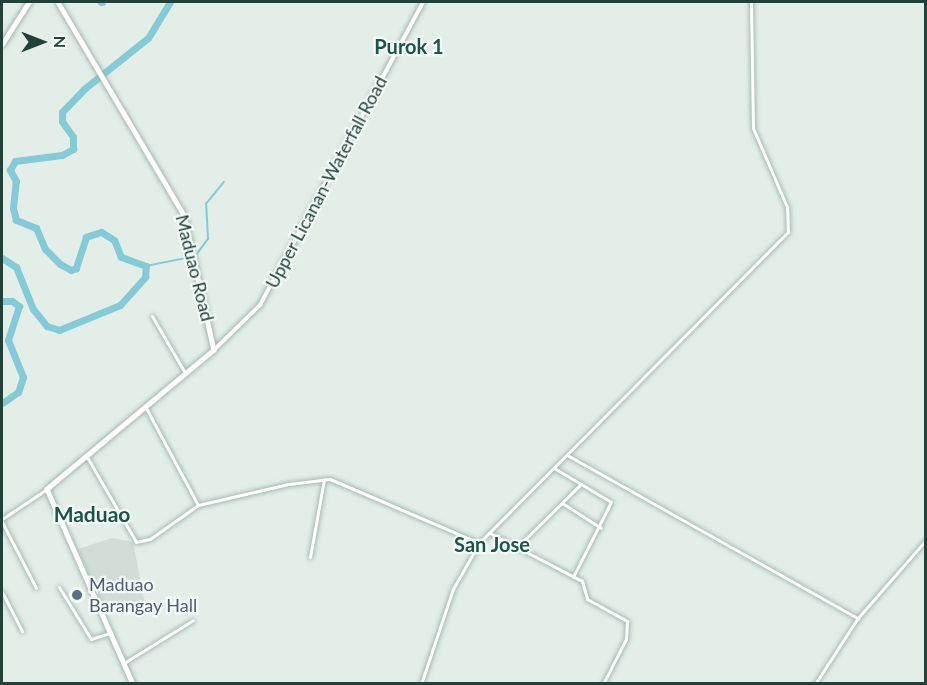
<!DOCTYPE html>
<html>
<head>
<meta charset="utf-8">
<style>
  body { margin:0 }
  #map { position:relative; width:927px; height:685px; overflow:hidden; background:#e3eee9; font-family:Lato,sans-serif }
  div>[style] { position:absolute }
  .built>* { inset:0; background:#d1ded8 }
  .stream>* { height:1.5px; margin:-0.75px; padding:0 0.75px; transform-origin:0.75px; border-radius:0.75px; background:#86cad8 }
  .river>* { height:7px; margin:-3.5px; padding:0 3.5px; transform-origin:3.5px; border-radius:3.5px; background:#86cad8 }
  .roads { filter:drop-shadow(0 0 2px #a5b7b1) drop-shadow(0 0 2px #a5b7b1) }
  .minor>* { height:3px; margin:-1.5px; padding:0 1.5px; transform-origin:1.5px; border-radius:1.5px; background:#fff }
  .tertiary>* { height:4px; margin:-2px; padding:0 2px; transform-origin:2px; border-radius:2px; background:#fff }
  .secondary>* { height:4.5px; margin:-2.25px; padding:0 2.25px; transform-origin:2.25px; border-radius:2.25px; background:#fff }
  .dots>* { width:16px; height:16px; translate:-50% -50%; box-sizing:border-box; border:3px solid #f4faf7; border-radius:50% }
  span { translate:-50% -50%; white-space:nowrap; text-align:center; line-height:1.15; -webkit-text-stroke:4.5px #f4faf7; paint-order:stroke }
  .street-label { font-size:18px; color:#214139 }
  .service-label { font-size:18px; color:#4e5e75 }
  .left { translate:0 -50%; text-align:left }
  .neighbourhood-label { font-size:20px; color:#1a5548; font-weight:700 }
  .quarter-label { font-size:21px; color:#1a5548; font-weight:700 }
  .frame { position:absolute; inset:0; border:3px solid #214139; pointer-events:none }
  .north { position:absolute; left:12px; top:12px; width:60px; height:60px; -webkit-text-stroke:4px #f4faf7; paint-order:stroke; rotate:90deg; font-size:16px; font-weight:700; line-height:24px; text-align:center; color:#214139 }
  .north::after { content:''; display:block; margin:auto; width:21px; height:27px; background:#214139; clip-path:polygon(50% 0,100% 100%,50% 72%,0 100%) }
</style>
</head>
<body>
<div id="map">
  <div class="built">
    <i style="clip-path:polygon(112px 538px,133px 542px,145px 604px,105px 610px,78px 549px)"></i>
  </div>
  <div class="stream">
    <i style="left:197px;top:254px;width:19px;rotate:-54deg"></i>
    <i style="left:208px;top:239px;width:35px;rotate:-93deg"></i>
    <i style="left:206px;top:204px;width:28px;rotate:-51deg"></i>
    <i style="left:146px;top:266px;width:46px;rotate:-11.3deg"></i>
  </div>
  <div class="river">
    <i style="left:101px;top:2px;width:1px"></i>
    <i style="left:2px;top:258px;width:17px;rotate:33deg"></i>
    <i style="left:16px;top:267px;width:45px;rotate:68deg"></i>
    <i style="left:33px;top:309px;width:22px;rotate:51deg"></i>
    <i style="left:47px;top:326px;width:13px;rotate:18deg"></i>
    <i style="left:59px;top:330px;width:66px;rotate:-22.3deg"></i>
    <i style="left:120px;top:305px;width:38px;rotate:-48deg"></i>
    <i style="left:145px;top:277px;width:11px;rotate:-85deg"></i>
    <i style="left:146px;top:266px;width:27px;rotate:-160deg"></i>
    <i style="left:121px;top:257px;width:18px;rotate:-112deg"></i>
    <i style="left:114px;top:240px;width:15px;rotate:-148deg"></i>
    <i style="left:101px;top:232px;width:16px;rotate:162deg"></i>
    <i style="left:86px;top:237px;width:33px;rotate:108deg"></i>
    <i style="left:76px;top:268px;width:5px;rotate:158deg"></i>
    <i style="left:71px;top:270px;width:13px;rotate:-151deg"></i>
    <i style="left:60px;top:264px;width:21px;rotate:-135deg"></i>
    <i style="left:45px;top:249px;width:23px;rotate:-113deg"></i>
    <i style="left:36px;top:228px;width:22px;rotate:-158deg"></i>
    <i style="left:16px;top:220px;width:12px;rotate:-104deg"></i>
    <i style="left:13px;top:208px;width:27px;rotate:-84deg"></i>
    <i style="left:16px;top:181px;width:13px;rotate:-119deg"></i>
    <i style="left:10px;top:170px;width:10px;rotate:-61deg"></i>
    <i style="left:15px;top:161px;width:47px;rotate:-7.3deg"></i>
    <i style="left:62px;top:155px;width:13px;rotate:-29deg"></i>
    <i style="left:73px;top:149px;width:12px;rotate:-90deg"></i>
    <i style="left:73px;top:137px;width:19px;rotate:-125deg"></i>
    <i style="left:62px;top:121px;width:9px;rotate:-90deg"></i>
    <i style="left:62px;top:112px;width:32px;rotate:-46deg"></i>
    <i style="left:84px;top:89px;width:82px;rotate:-38.6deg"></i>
    <i style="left:148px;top:38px;width:42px;rotate:-58.6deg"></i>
    <i style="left:2px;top:301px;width:10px"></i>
    <i style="left:12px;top:301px;width:9px;rotate:36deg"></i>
    <i style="left:19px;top:306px;width:36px;rotate:108deg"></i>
    <i style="left:8px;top:340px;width:40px;rotate:68deg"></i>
    <i style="left:23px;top:377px;width:16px;rotate:108deg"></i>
    <i style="left:18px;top:392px;width:19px;rotate:145deg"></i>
  </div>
  <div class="roads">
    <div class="minor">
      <i style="left:152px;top:316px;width:66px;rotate:59.9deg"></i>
      <i style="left:146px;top:408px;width:110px;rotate:61.8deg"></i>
      <i style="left:567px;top:455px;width:334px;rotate:29.3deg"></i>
      <i style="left:87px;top:457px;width:98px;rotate:60deg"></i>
      <i style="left:136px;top:542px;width:14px;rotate:-12deg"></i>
      <i style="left:150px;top:539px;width:59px;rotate:-35.3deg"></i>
      <i style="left:198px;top:505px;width:93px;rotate:-13deg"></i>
      <i style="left:289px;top:484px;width:41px;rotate:-7deg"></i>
      <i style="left:330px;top:479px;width:162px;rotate:23.2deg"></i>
      <i style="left:554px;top:468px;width:66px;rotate:30.8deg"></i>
      <i style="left:611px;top:502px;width:84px;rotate:116.9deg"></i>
      <i style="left:562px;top:503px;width:46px;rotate:32.7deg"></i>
      <i style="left:2px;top:519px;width:54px;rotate:-33.7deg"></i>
      <i style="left:2px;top:522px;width:74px;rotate:62.7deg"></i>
      <i style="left:490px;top:533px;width:104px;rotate:27.6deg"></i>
      <i style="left:582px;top:581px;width:19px;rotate:74deg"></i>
      <i style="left:587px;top:599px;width:46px;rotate:28.8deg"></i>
      <i style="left:627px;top:621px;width:18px;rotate:93deg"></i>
      <i style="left:626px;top:639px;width:51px;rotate:117.1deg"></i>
      <i style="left:516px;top:548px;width:91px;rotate:-44.6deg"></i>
      <i style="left:310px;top:557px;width:79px;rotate:-79.8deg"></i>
      <i style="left:59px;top:587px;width:61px;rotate:58.4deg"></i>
      <i style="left:91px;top:639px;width:20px;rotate:-18deg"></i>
      <i style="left:2px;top:592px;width:44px;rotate:62.9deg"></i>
      <i style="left:124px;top:663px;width:81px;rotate:-31.9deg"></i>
      <i style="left:421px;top:684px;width:100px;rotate:-71.4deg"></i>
      <i style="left:453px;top:589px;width:53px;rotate:-60.5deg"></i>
      <i style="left:479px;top:543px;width:438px;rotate:-45.2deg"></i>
      <i style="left:788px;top:232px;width:25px;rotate:-92deg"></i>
      <i style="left:787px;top:207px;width:86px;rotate:-113.3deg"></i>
      <i style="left:753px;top:128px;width:126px;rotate:-90.9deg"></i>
      <i style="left:815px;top:684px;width:77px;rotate:-57.1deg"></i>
      <i style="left:857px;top:619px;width:105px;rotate:-48.9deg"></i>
    </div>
    <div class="tertiary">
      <i style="left:214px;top:350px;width:64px;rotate:-44.4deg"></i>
      <i style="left:260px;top:305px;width:344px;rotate:-61.7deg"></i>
    </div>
    <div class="secondary">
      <i style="left:58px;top:2px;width:247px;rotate:59.4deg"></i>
      <i style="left:184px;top:215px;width:138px;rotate:77.5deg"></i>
      <i style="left:214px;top:350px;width:217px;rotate:140.2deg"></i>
      <i style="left:47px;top:489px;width:213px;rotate:66.2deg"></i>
      <i style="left:2px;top:44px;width:50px;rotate:-57.3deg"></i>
    </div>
  </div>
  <div class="dots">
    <i style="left:77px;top:595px;background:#5c6f8a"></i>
  </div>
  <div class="street-label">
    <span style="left:326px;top:182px;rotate:-62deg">Upper Licanan-Waterfall Road</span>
    <span style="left:195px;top:268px;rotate:76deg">Maduao Road</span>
  </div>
  <div class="service-label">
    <span class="left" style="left:89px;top:595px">Maduao<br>Barangay Hall</span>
  </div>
  <div class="neighbourhood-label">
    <span style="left:409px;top:46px">Purok 1</span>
    <span style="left:492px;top:544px">San Jose</span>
  </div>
  <div class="quarter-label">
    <span style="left:92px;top:514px">Maduao</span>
  </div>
  <div class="frame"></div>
  <div class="north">N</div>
</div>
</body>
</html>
